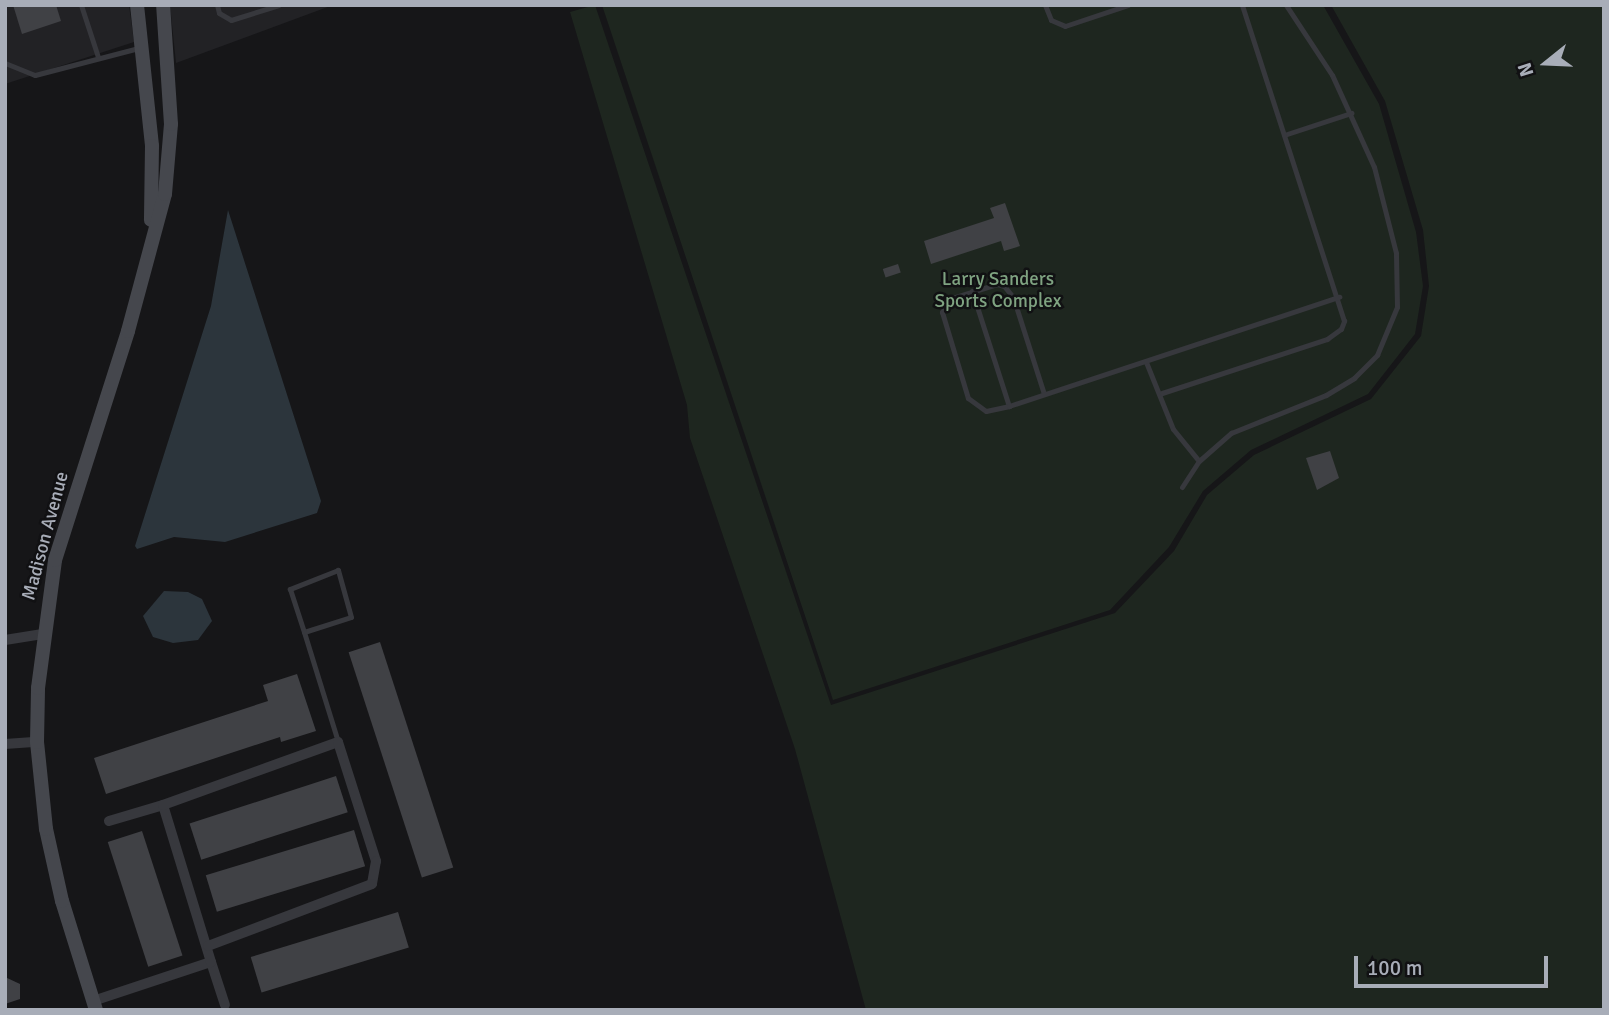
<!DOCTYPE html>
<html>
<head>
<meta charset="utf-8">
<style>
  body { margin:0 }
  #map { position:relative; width:1609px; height:1015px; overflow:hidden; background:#161618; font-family:Signika,sans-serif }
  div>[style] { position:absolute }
  .built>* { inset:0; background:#222225 }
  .green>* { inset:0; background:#1e261f }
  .water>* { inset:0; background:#2c353c }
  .building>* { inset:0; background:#404145; transform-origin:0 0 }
  .service>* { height:5px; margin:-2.5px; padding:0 2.5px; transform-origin:2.5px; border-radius:2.5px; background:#37383d }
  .minor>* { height:10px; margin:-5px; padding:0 5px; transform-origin:5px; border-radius:5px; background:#37383d }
  .secondary>* { height:14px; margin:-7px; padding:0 7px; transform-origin:7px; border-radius:7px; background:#45474d }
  span { translate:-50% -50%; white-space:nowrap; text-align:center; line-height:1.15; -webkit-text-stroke:5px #111113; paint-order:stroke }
  .park-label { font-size:19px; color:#7fa381 }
  .street-label { font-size:19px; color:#a8adb8 }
  .frame { position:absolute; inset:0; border:7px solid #a8adb8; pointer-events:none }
  .north { position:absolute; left:1511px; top:28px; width:70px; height:70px; -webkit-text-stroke:5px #111113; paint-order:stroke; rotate:252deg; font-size:19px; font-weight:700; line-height:28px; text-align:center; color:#a8adb8 }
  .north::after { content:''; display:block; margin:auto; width:24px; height:32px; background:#a8adb8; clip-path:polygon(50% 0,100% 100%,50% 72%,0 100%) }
  .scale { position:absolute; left:1354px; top:956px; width:194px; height:32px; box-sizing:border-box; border:4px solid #a8adb8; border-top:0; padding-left:9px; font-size:21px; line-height:24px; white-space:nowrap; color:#a8adb8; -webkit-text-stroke:5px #111113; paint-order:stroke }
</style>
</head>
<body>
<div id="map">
  <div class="built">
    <i style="clip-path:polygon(5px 5px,129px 5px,134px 42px,5px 84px)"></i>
    <i style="clip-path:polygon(170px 5px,333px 5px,176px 63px)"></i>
  </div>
  <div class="green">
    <i style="clip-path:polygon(595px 5px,831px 705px,1115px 613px,1174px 551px,1207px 495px,1254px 455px,1371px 399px,1421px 336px,1429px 286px,1423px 230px,1385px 101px,1331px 5px,1604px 5px,1604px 1010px,866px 1010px,795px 749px,690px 438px,687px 405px,570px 12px)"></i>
    <i style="clip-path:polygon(602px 5px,1323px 5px,1379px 104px,1416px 232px,1423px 286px,1415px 334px,1368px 394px,1251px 450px,1203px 491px,1169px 547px,1110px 610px,833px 700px)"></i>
  </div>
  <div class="water">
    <i style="clip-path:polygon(228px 210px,321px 501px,317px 513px,225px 542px,174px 537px,137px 549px,135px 546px,211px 306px)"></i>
    <i style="clip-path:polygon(164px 591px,188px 592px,202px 599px,212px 621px,198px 640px,173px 643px,153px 637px,143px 616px)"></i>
  </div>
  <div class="building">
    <i style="clip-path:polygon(13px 5px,56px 5px,61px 21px,22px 34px)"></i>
    <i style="clip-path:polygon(1005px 203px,1020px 246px,1004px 251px,1001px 241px,931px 264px,924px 241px,994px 218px,990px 208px)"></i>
    <i style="left:898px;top:264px;width:9px;height:16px;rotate:72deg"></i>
    <i style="clip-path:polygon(1330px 451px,1339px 478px,1317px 490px,1306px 458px)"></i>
    <i style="left:380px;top:642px;width:237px;height:33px;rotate:72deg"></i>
    <i style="clip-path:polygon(297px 674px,316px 731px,281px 742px,280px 737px,106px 794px,94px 758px,268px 701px,263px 685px)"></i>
    <i style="left:336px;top:776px;width:38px;height:154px;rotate:72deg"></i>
    <i style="left:354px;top:830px;width:38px;height:155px;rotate:73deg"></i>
    <i style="left:142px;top:831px;width:131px;height:36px;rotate:72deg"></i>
    <i style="left:398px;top:912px;width:37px;height:154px;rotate:73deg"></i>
    <i style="clip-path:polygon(5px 977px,20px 984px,20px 999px,5px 1004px)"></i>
  </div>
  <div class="service">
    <i style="left:81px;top:5px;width:55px;rotate:71.9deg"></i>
    <i style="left:217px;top:5px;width:8px;rotate:76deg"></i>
    <i style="left:219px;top:13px;width:14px;rotate:30deg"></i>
    <i style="left:231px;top:20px;width:50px;rotate:-17.4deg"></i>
    <i style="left:1045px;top:5px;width:16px;rotate:68deg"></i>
    <i style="left:1051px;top:20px;width:15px;rotate:23deg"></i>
    <i style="left:1065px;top:26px;width:66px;rotate:-18.4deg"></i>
    <i style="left:5px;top:63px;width:32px;rotate:22deg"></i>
    <i style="left:35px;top:75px;width:107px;rotate:-14.6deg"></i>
    <i style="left:1284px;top:135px;width:71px;rotate:-18.2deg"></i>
    <i style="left:972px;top:291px;width:121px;rotate:72.2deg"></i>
    <i style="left:1146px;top:362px;width:72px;rotate:68.1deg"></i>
    <i style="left:1173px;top:429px;width:41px;rotate:50.9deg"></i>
    <i style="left:1162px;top:393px;width:174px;rotate:-18.1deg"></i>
    <i style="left:1327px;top:339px;width:17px;rotate:-36deg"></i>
    <i style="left:1341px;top:329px;width:9px;rotate:-69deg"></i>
    <i style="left:1344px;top:321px;width:332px;rotate:-107.9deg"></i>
    <i style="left:1044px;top:394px;width:102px;rotate:-107.7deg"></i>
    <i style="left:1013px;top:297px;width:14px;rotate:-129deg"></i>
    <i style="left:1004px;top:286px;width:7px;rotate:-164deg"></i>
    <i style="left:997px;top:284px;width:50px;rotate:162.6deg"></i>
    <i style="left:949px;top:299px;width:15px;rotate:118deg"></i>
    <i style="left:942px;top:312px;width:90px;rotate:73.2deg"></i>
    <i style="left:968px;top:398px;width:22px;rotate:36deg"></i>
    <i style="left:986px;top:411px;width:24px;rotate:-12deg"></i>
    <i style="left:1009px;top:406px;width:348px;rotate:-18.3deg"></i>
    <i style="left:1182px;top:487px;width:31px;rotate:-57deg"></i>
    <i style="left:1199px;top:461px;width:43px;rotate:-41.2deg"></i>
    <i style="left:1231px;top:433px;width:102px;rotate:-21.8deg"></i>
    <i style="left:1326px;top:395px;width:33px;rotate:-31deg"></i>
    <i style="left:1354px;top:378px;width:33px;rotate:-45deg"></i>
    <i style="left:1377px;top:355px;width:52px;rotate:-67.4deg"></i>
    <i style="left:1397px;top:307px;width:54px;rotate:-91.1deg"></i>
    <i style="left:1396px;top:253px;width:89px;rotate:-104.3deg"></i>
    <i style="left:1374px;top:167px;width:101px;rotate:-114.5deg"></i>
    <i style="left:1332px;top:75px;width:84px;rotate:-123.3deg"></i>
    <i style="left:304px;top:632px;width:49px;rotate:-17.7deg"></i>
    <i style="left:351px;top:617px;width:49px;rotate:-105.5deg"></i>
    <i style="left:338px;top:570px;width:52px;rotate:158.4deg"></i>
    <i style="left:290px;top:589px;width:45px;rotate:72deg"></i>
    <i style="left:304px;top:632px;width:115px;rotate:72.8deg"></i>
  </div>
  <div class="minor">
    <i style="left:5px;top:640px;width:38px;rotate:-9deg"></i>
    <i style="left:5px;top:744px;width:32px;rotate:-4deg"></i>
    <i style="left:109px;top:821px;width:56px;rotate:-16.5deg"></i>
    <i style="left:211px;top:962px;width:45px;rotate:72deg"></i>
    <i style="left:93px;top:1001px;width:124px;rotate:-18.3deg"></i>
    <i style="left:211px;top:962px;width:164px;rotate:-107deg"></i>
    <i style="left:163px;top:805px;width:186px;rotate:-19.8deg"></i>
    <i style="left:338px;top:742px;width:125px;rotate:72.3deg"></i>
    <i style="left:376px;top:861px;width:23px;rotate:100deg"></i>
    <i style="left:372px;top:884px;width:175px;rotate:159.3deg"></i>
  </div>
  <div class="secondary">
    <i style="left:137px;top:5px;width:142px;rotate:83.9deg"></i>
    <i style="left:152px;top:146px;width:74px;rotate:90.8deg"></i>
    <i style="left:96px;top:1010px;width:114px;rotate:-107.3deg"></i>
    <i style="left:62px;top:901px;width:74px;rotate:-102.5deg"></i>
    <i style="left:46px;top:829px;width:87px;rotate:-95.9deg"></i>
    <i style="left:37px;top:742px;width:54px;rotate:-88.9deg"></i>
    <i style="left:38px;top:688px;width:129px;rotate:-82.4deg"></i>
    <i style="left:55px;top:560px;width:240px;rotate:-72.3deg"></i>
    <i style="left:128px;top:331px;width:142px;rotate:-74.9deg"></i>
    <i style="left:165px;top:194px;width:70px;rotate:-85.1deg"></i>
    <i style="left:171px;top:124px;width:119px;rotate:-93.8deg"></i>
  </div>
  <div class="park-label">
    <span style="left:998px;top:291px">Larry Sanders<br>Sports Complex</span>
  </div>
  <div class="street-label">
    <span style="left:46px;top:536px;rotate:-75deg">Madison Avenue</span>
  </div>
  <div class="frame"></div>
  <div class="north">N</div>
  <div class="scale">100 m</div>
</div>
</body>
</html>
